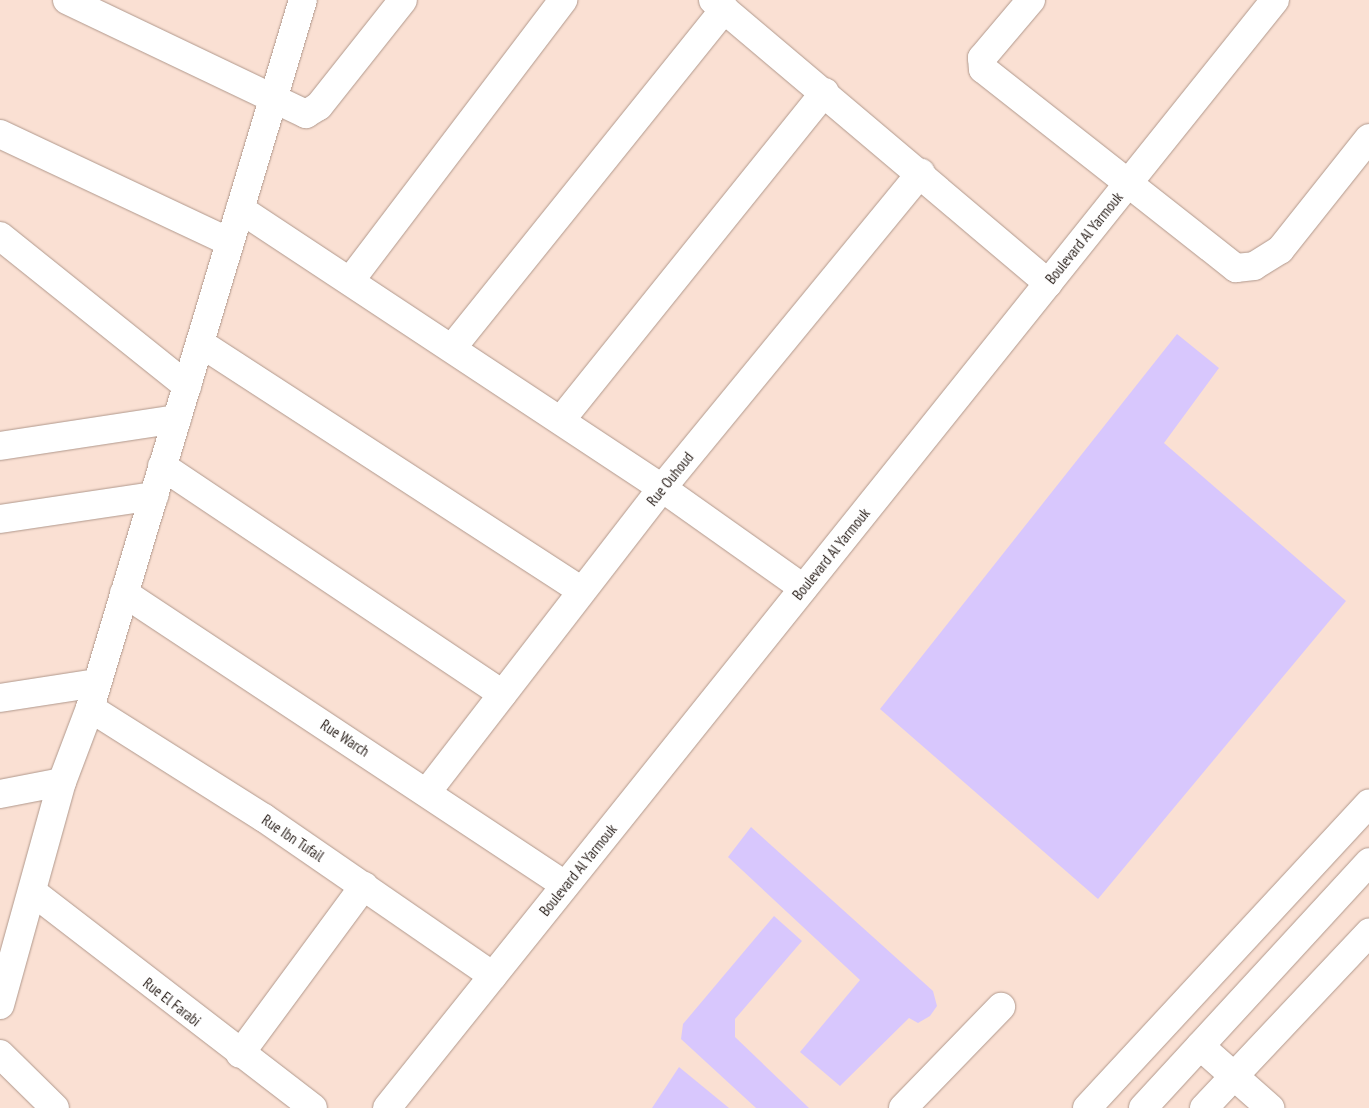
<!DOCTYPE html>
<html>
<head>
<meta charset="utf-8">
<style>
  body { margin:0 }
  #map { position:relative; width:1369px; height:1108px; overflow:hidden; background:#fae0d3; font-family:"PT Sans Narrow",sans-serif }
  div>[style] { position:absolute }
  .building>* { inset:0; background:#d8c7fd }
  .roads { filter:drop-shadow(0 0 1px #b0988c) drop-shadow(0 0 1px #b0988c) }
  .minor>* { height:28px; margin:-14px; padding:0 14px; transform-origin:14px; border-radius:14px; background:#fff }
  .highway>* { height:28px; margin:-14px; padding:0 14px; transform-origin:14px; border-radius:14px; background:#fff }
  span { translate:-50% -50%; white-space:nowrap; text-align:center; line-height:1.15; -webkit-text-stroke:4px #fff; paint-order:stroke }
  .street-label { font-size:15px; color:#2e241f }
</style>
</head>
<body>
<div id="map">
  <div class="building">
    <i style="clip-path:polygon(1177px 334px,1219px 368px,1164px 443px,1346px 601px,1098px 899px,880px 709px)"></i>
    <i style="clip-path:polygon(751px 827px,933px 991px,937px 1006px,930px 1016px,918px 1023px,909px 1018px,840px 1086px,800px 1052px,860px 980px,728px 857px)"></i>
    <i style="clip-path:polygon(774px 916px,802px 941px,735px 1019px,735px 1037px,809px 1108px,756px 1108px,681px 1039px,683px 1024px)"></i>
    <i style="clip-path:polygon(679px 1067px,729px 1108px,652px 1108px)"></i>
  </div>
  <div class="roads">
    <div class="minor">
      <i style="left:67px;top:0;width:265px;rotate:25.5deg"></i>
      <i style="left:306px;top:114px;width:15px;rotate:-32deg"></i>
      <i style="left:319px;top:106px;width:135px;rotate:-51.6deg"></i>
      <i style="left:713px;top:0;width:439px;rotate:40.2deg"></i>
      <i style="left:1031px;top:0;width:76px;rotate:130.2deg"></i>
      <i style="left:982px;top:58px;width:11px;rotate:85deg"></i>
      <i style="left:983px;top:69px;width:322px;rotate:38.2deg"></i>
      <i style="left:1236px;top:268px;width:18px;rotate:-6deg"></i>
      <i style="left:1254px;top:266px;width:31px;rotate:-32deg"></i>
      <i style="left:1280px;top:250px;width:143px;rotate:-51.5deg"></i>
      <i style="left:0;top:134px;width:254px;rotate:25.2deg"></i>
      <i style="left:240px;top:209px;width:506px;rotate:33.47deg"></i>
      <i style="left:662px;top:488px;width:173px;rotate:35.3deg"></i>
      <i style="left:0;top:236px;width:240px;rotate:38.7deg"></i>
      <i style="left:350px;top:281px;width:353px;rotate:-52.8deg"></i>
      <i style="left:200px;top:343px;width:455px;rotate:33deg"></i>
      <i style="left:452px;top:348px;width:435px;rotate:-51.2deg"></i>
      <i style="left:561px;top:420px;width:421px;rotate:-51.2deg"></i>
      <i style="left:0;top:446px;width:179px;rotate:-8.7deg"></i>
      <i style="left:162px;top:466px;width:410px;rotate:33.8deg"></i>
      <i style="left:0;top:519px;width:156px;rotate:-8.5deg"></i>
      <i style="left:124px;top:593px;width:529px;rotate:33.51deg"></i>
      <i style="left:0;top:698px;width:98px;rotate:-8.8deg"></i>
      <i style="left:90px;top:708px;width:206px;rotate:32.3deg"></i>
      <i style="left:264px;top:818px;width:278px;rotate:34.6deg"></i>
      <i style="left:427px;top:792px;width:384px;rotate:-52.3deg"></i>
      <i style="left:662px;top:488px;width:408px;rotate:-50.6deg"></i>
      <i style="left:0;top:794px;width:63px;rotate:-11deg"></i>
      <i style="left:34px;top:893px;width:352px;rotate:37.6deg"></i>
      <i style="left:0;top:1005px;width:231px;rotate:-74.5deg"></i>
      <i style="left:62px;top:782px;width:79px;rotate:-69.3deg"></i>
      <i style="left:90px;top:708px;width:739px;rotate:-73.26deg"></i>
      <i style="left:1200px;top:1046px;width:94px;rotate:41.5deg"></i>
      <i style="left:0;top:1054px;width:77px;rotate:44.5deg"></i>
      <i style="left:240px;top:1054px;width:209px;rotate:-53.6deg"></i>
      <i style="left:387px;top:1108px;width:1420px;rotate:-51.29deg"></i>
      <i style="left:903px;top:1108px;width:141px;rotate:-45.9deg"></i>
      <i style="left:1204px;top:1108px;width:241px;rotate:-46.7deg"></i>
    </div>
    <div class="highway">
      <i style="left:1087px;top:1108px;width:415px;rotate:-47.2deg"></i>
      <i style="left:1143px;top:1108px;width:334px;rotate:-47.4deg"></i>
    </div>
  </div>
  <div class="street-label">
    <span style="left:1084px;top:238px;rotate:-51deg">Boulevard Al Yarmouk</span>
    <span style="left:670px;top:479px;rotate:-51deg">Rue Ouhoud</span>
    <span style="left:831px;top:554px;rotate:-51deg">Boulevard Al Yarmouk</span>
    <span style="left:345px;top:738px;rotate:33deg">Rue Warch</span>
    <span style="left:293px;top:838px;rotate:34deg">Rue Ibn Tufail</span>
    <span style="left:578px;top:870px;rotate:-51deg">Boulevard Al Yarmouk</span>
    <span style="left:172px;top:1002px;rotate:38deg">Rue El Farabi</span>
  </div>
</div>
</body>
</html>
